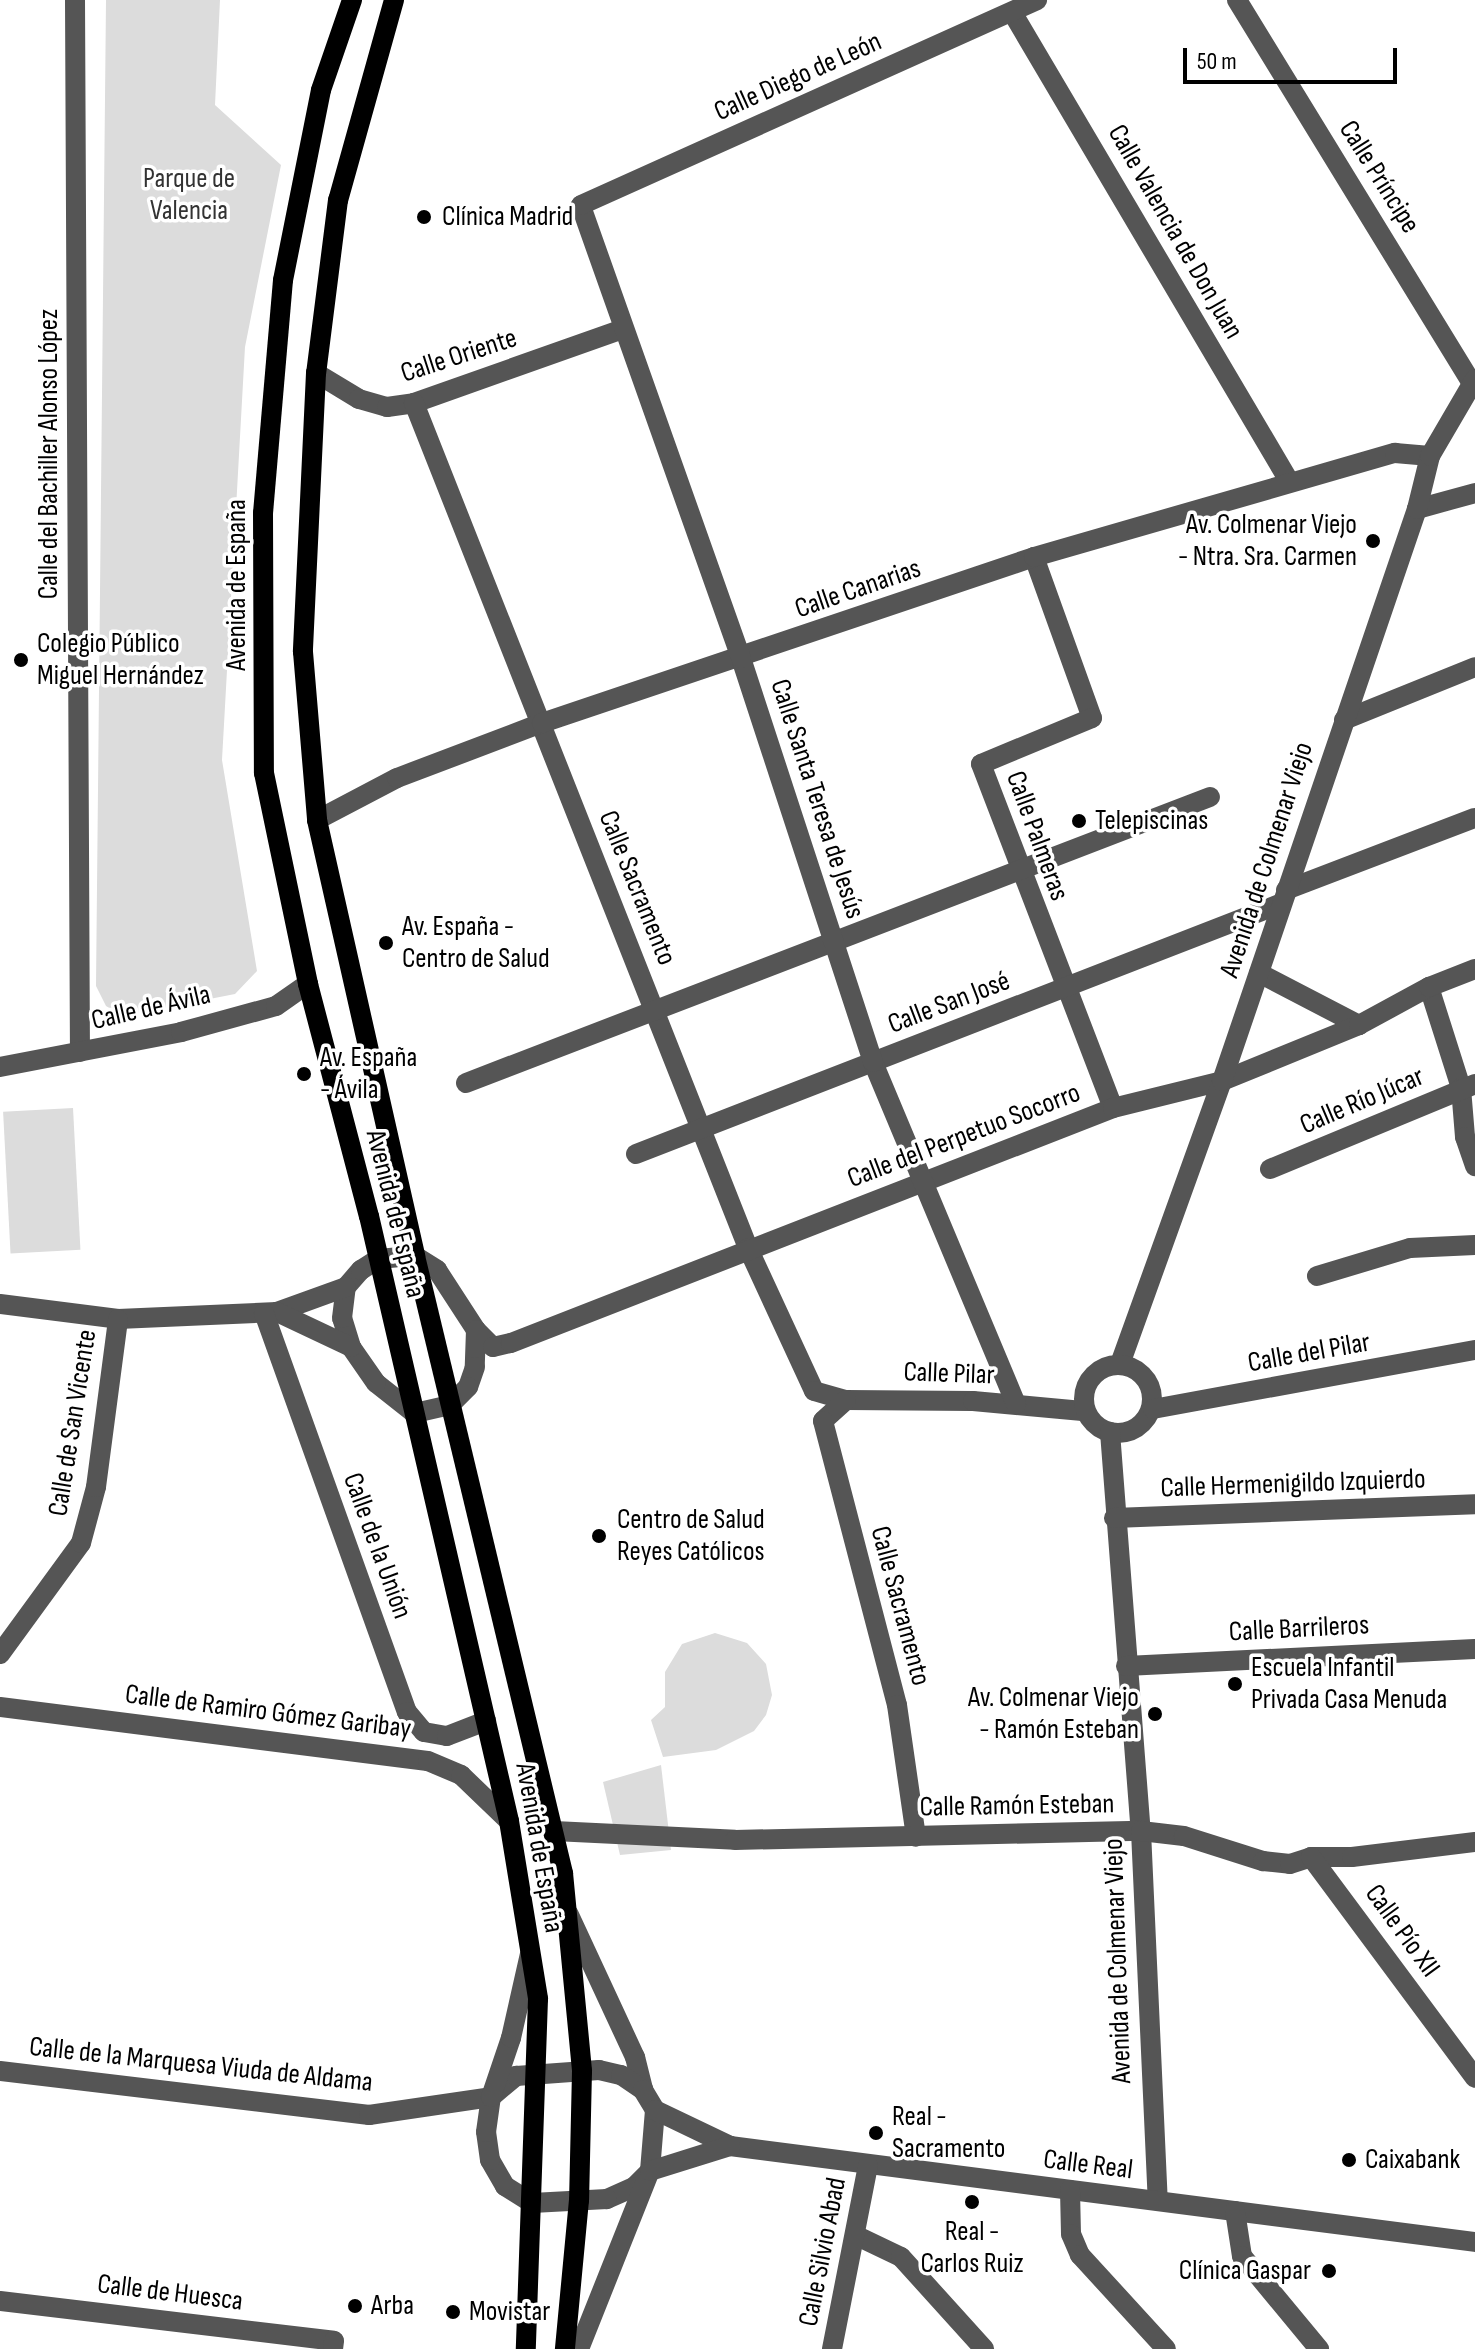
<!DOCTYPE html>
<html>
<head>
<meta charset="utf-8">
<style>
  body { margin:0 }
  #map { position:relative; width:1475px; height:2349px; overflow:hidden; background:#fff; font-family:"Sofia Sans Condensed",sans-serif }
  div>[style] { position:absolute }
  .green>* { inset:0; background:#dcdcdc; transform-origin:0 0 }
  .minor>* { height:20px; margin:-10px; padding:0 10px; transform-origin:10px; border-radius:10px; background:#555 }
  .minor>.ring { margin:-10px; padding:0; box-sizing:content-box; background:none; border:20px solid #555; border-radius:50% }
  .major>* { height:20px; margin:-10px; padding:0 10px; transform-origin:10px; border-radius:10px; background:#000 }
  .dots>* { width:22px; height:22px; translate:-50% -50%; box-sizing:border-box; border:4px solid #fff; border-radius:50% }
  span { translate:-50% -50%; white-space:nowrap; text-align:center; line-height:1.15; -webkit-text-stroke:7px #fff; paint-order:stroke }
  .street-label { font-size:28px; color:#000 }
  .park-label { font-size:28px; color:#333 }
  .poi-label { font-size:28px; color:#000 }
  .left { translate:0 -50%; text-align:left }
  .right { translate:-100% -50%; text-align:right }
  .scale { position:absolute; left:1183px; top:48px; width:214px; height:36px; box-sizing:border-box; border:4px solid #000; border-top:0; padding-left:10px; font-size:24px; line-height:28px; white-space:nowrap; color:#000; -webkit-text-stroke:6px #fff; paint-order:stroke }
</style>
</head>
<body>
<div id="map">
  <div class="green">
    <i style="clip-path:polygon(106px 0,220px 0,215px 105px,281px 165px,245px 347px,222px 760px,257px 971px,235px 994px,123px 1016px,106px 1006px,96px 986px)"></i>
    <i style="left:73px;top:1108px;width:142px;height:70px;rotate:87deg"></i>
    <i style="clip-path:polygon(715px 1633px,747px 1643px,766px 1664px,772px 1695px,766px 1715px,754px 1731px,716px 1750px,663px 1757px,651px 1720px,665px 1707px,665px 1672px,682px 1644px)"></i>
    <i style="clip-path:polygon(661px 1765px,671px 1850px,620px 1855px,603px 1782px)"></i>
  </div>
  <div class="minor">
    <i style="left:75px;top:0;width:1052px;rotate:89.73deg"></i>
    <i style="left:1237px;top:0;width:449px;rotate:58.5deg"></i>
    <i style="left:1012px;top:12px;width:545px;rotate:59.43deg"></i>
    <i style="left:316px;top:373px;width:50px;rotate:31.2deg"></i>
    <i style="left:359px;top:399px;width:29px;rotate:16deg"></i>
    <i style="left:387px;top:407px;width:27px;rotate:-8deg"></i>
    <i style="left:414px;top:403px;width:222px;rotate:-19.5deg"></i>
    <i style="left:414px;top:403px;width:909px;rotate:68.43deg"></i>
    <i style="left:748px;top:1248px;width:157px;rotate:65.2deg"></i>
    <i style="left:814px;top:1391px;width:33px;rotate:16deg"></i>
    <i style="left:846px;top:1400px;width:127px;rotate:0.5deg"></i>
    <i style="left:973px;top:1401px;width:110px;rotate:5.2deg"></i>
    <i style="left:1417px;top:509px;width:60px;rotate:-15.4deg"></i>
    <i style="left:1034px;top:557px;width:171px;rotate:70.2deg"></i>
    <i style="left:1092px;top:718px;width:120px;rotate:157.5deg"></i>
    <i style="left:981px;top:764px;width:368px;rotate:69deg"></i>
    <i style="left:1344px;top:720px;width:141px;rotate:-22deg"></i>
    <i style="left:317px;top:820px;width:90px;rotate:-27.7deg"></i>
    <i style="left:397px;top:778px;width:155px;rotate:-20.8deg"></i>
    <i style="left:542px;top:723px;width:519px;rotate:-18.64deg"></i>
    <i style="left:1034px;top:557px;width:376px;rotate:-16.1deg"></i>
    <i style="left:1395px;top:453px;width:35px;rotate:5deg"></i>
    <i style="left:1286px;top:890px;width:202px;rotate:-20.9deg"></i>
    <i style="left:1259px;top:973px;width:113px;rotate:27.5deg"></i>
    <i style="left:1429px;top:987px;width:106px;rotate:72.4deg"></i>
    <i style="left:1461px;top:1088px;width:49px;rotate:85.3deg"></i>
    <i style="left:1465px;top:1137px;width:31px;rotate:71deg"></i>
    <i style="left:0;top:1067px;width:184px;rotate:-10.9deg"></i>
    <i style="left:181px;top:1032px;width:98px;rotate:-15.3deg"></i>
    <i style="left:276px;top:1006px;width:39px;rotate:-35deg"></i>
    <i style="left:466px;top:1083px;width:797px;rotate:-21.03deg"></i>
    <i style="left:636px;top:1154px;width:693px;rotate:-21.23deg"></i>
    <i style="left:1270px;top:1169px;width:222px;rotate:-22.5deg"></i>
    <i style="left:415px;top:1256px;width:26px;rotate:32deg"></i>
    <i style="left:437px;top:1270px;width:72px;rotate:57deg"></i>
    <i style="left:476px;top:1330px;width:37px;rotate:92deg"></i>
    <i style="left:475px;top:1367px;width:21px;rotate:109deg"></i>
    <i style="left:468px;top:1387px;width:25px;rotate:135deg"></i>
    <i style="left:450px;top:1405px;width:37px;rotate:167deg"></i>
    <i style="left:414px;top:1413px;width:48px;rotate:-141.7deg"></i>
    <i style="left:376px;top:1383px;width:44px;rotate:-124.8deg"></i>
    <i style="left:351px;top:1347px;width:30px;rotate:-107deg"></i>
    <i style="left:342px;top:1318px;width:31px;rotate:-83deg"></i>
    <i style="left:346px;top:1287px;width:23px;rotate:-49deg"></i>
    <i style="left:361px;top:1270px;width:20px;rotate:-33deg"></i>
    <i style="left:378px;top:1259px;width:37px;rotate:-5deg"></i>
    <i style="left:1317px;top:1276px;width:97px;rotate:-16.8deg"></i>
    <i style="left:1410px;top:1248px;width:65px;rotate:-2.6deg"></i>
    <i style="left:0;top:1304px;width:119px;rotate:7.2deg"></i>
    <i style="left:118px;top:1319px;width:159px;rotate:-2.5deg"></i>
    <i style="left:277px;top:1312px;width:73px;rotate:-19.9deg"></i>
    <i style="left:277px;top:1312px;width:82px;rotate:25.3deg"></i>
    <i style="left:264px;top:1313px;width:424px;rotate:70.3deg"></i>
    <i style="left:407px;top:1712px;width:26px;rotate:50deg"></i>
    <i style="left:424px;top:1732px;width:23px;rotate:10deg"></i>
    <i style="left:447px;top:1736px;width:42px;rotate:-21deg"></i>
    <i style="left:476px;top:1330px;width:24px;rotate:45deg"></i>
    <i style="left:493px;top:1347px;width:18px;rotate:-13deg"></i>
    <i style="left:511px;top:1343px;width:646px;rotate:-21.32deg"></i>
    <i style="left:1113px;top:1108px;width:112px;rotate:-13.9deg"></i>
    <i style="left:1222px;top:1081px;width:148px;rotate:-22.2deg"></i>
    <i style="left:1359px;top:1025px;width:80px;rotate:-28.5deg"></i>
    <i style="left:1429px;top:987px;width:49px;rotate:-21.4deg"></i>
    <i style="left:1120px;top:1364px;width:301px;rotate:-70.2deg"></i>
    <i style="left:1222px;top:1081px;width:604px;rotate:-71.18deg"></i>
    <i style="left:1417px;top:509px;width:55px;rotate:-76.2deg"></i>
    <i style="left:1430px;top:456px;width:89px;rotate:-59.7deg"></i>
    <i class="ring" style="left:1084px;top:1365px;width:48px;height:48px"></i>
    <i style="left:846px;top:1400px;width:31px;rotate:138deg"></i>
    <i style="left:823px;top:1421px;width:293px;rotate:75.4deg"></i>
    <i style="left:897px;top:1705px;width:133px;rotate:81.8deg"></i>
    <i style="left:1016px;top:1404px;width:371px;rotate:-112.7deg"></i>
    <i style="left:873px;top:1062px;width:425px;rotate:-108.1deg"></i>
    <i style="left:741px;top:658px;width:480px;rotate:-109.5deg"></i>
    <i style="left:581px;top:205px;width:500px;rotate:-24.2deg"></i>
    <i style="left:1153px;top:1409px;width:327px;rotate:-10.4deg"></i>
    <i style="left:1110px;top:1432px;width:400px;rotate:85.6deg"></i>
    <i style="left:1141px;top:1831px;width:370px;rotate:87.4deg"></i>
    <i style="left:1114px;top:1518px;width:361px;rotate:-2.2deg"></i>
    <i style="left:0;top:1654px;width:137px;rotate:-53.9deg"></i>
    <i style="left:81px;top:1543px;width:58px;rotate:-75deg"></i>
    <i style="left:96px;top:1487px;width:169px;rotate:-82.5deg"></i>
    <i style="left:1126px;top:1666px;width:349px;rotate:-2.8deg"></i>
    <i style="left:0;top:1707px;width:431px;rotate:7.2deg"></i>
    <i style="left:428px;top:1761px;width:36px;rotate:23deg"></i>
    <i style="left:461px;top:1775px;width:66px;rotate:43.8deg"></i>
    <i style="left:554px;top:1831px;width:181px;rotate:2.8deg"></i>
    <i style="left:735px;top:1840px;width:406px;rotate:-1.3deg"></i>
    <i style="left:1141px;top:1831px;width:43px;rotate:6.6deg"></i>
    <i style="left:1184px;top:1836px;width:83px;rotate:17.6deg"></i>
    <i style="left:1263px;top:1861px;width:27px;rotate:6deg"></i>
    <i style="left:1290px;top:1864px;width:22px;rotate:-18deg"></i>
    <i style="left:1311px;top:1857px;width:41px"></i>
    <i style="left:1352px;top:1857px;width:124px;rotate:-7deg"></i>
    <i style="left:1311px;top:1857px;width:275px;rotate:53.4deg"></i>
    <i style="left:569px;top:1915px;width:157px;rotate:65.1deg"></i>
    <i style="left:635px;top:2057px;width:34px;rotate:76deg"></i>
    <i style="left:0;top:2071px;width:372px;rotate:6.8deg"></i>
    <i style="left:369px;top:2115px;width:123px;rotate:-8.4deg"></i>
    <i style="left:491px;top:2097px;width:33px;rotate:-40deg"></i>
    <i style="left:516px;top:2076px;width:83px;rotate:-4.1deg"></i>
    <i style="left:599px;top:2070px;width:23px;rotate:13deg"></i>
    <i style="left:621px;top:2075px;width:27px;rotate:34deg"></i>
    <i style="left:643px;top:2090px;width:23px;rotate:59deg"></i>
    <i style="left:655px;top:2110px;width:61px;rotate:94.7deg"></i>
    <i style="left:650px;top:2171px;width:23px;rotate:135deg"></i>
    <i style="left:634px;top:2187px;width:30px;rotate:156deg"></i>
    <i style="left:607px;top:2199px;width:75px;rotate:176.9deg"></i>
    <i style="left:532px;top:2203px;width:32px;rotate:-148deg"></i>
    <i style="left:505px;top:2186px;width:30px;rotate:-120deg"></i>
    <i style="left:490px;top:2160px;width:28px;rotate:-98deg"></i>
    <i style="left:486px;top:2132px;width:35px;rotate:-82deg"></i>
    <i style="left:491px;top:2097px;width:62px;rotate:-71.3deg"></i>
    <i style="left:511px;top:2038px;width:86px;rotate:-77.3deg"></i>
    <i style="left:655px;top:2110px;width:83px;rotate:25.6deg"></i>
    <i style="left:730px;top:2146px;width:751px;rotate:7.34deg"></i>
    <i style="left:1070px;top:2190px;width:44px;rotate:88.7deg"></i>
    <i style="left:1071px;top:2234px;width:23px;rotate:67deg"></i>
    <i style="left:1080px;top:2255px;width:127px;rotate:47.5deg"></i>
    <i style="left:1235px;top:2211px;width:46px;rotate:81.2deg"></i>
    <i style="left:1242px;top:2256px;width:121px;rotate:50.4deg"></i>
    <i style="left:855px;top:2235px;width:51px;rotate:25.6deg"></i>
    <i style="left:901px;top:2257px;width:124px;rotate:47.9deg"></i>
    <i style="left:0;top:2301px;width:336px;rotate:6.8deg"></i>
    <i style="left:334px;top:2341px;width:8px;rotate:97deg"></i>
    <i style="left:579px;top:2349px;width:192px;rotate:-68.3deg"></i>
    <i style="left:650px;top:2171px;width:84px;rotate:-17.4deg"></i>
    <i style="left:832px;top:2349px;width:187px;rotate:-78.9deg"></i>
  </div>
  <div class="major">
    <i style="left:352px;top:0;width:95px;rotate:109deg"></i>
    <i style="left:321px;top:90px;width:194px;rotate:101.3deg"></i>
    <i style="left:283px;top:280px;width:234px;rotate:94.9deg"></i>
    <i style="left:263px;top:513px;width:260px;rotate:89.8deg"></i>
    <i style="left:264px;top:773px;width:216px;rotate:78.2deg"></i>
    <i style="left:308px;top:984px;width:240px;rotate:75.3deg"></i>
    <i style="left:369px;top:1216px;width:621px;rotate:76.97deg"></i>
    <i style="left:509px;top:1821px;width:180px;rotate:80.7deg"></i>
    <i style="left:538px;top:1999px;width:350px;rotate:92deg"></i>
    <i style="left:394px;top:0;width:208px;rotate:105.6deg"></i>
    <i style="left:338px;top:200px;width:174px;rotate:97.2deg"></i>
    <i style="left:316px;top:373px;width:279px;rotate:92.7deg"></i>
    <i style="left:303px;top:652px;width:169px;rotate:85.2deg"></i>
    <i style="left:317px;top:820px;width:447px;rotate:77.3deg"></i>
    <i style="left:415px;top:1256px;width:635px;rotate:76.51deg"></i>
    <i style="left:563px;top:1873px;width:199px;rotate:84.5deg"></i>
    <i style="left:582px;top:2071px;width:129px;rotate:91.3deg"></i>
    <i style="left:579px;top:2200px;width:150px;rotate:95.4deg"></i>
  </div>
  <div class="dots">
    <i style="left:424px;top:217px;background:#000"></i>
    <i style="left:1373px;top:541px;background:#000"></i>
    <i style="left:21px;top:660px;background:#000"></i>
    <i style="left:1079px;top:821px;background:#000"></i>
    <i style="left:386px;top:943px;background:#000"></i>
    <i style="left:304px;top:1074px;background:#000"></i>
    <i style="left:599px;top:1536px;background:#000"></i>
    <i style="left:1235px;top:1684px;background:#000"></i>
    <i style="left:1155px;top:1714px;background:#000"></i>
    <i style="left:876px;top:2133px;background:#000"></i>
    <i style="left:1349px;top:2160px;background:#000"></i>
    <i style="left:972px;top:2202px;background:#000"></i>
    <i style="left:1329px;top:2271px;background:#000"></i>
    <i style="left:355px;top:2306px;background:#000"></i>
    <i style="left:453px;top:2312px;background:#000"></i>
  </div>
  <div class="street-label">
    <span style="left:798px;top:77px;rotate:-24deg">Calle Diego de León</span>
    <span style="left:1379px;top:177px;rotate:58deg">Calle Príncipe</span>
    <span style="left:1175px;top:232px;rotate:60deg">Calle Valencia de Don Juan</span>
    <span style="left:459px;top:356px;rotate:-18deg">Calle Oriente</span>
    <span style="left:49px;top:454px;rotate:-90deg">Calle del Bachiller Alonso López</span>
    <span style="left:237px;top:585px;rotate:-90deg">Avenida de España</span>
    <span style="left:858px;top:589px;rotate:-19deg">Calle Canarias</span>
    <span style="left:817px;top:799px;rotate:72deg">Calle Santa Teresa de Jesús</span>
    <span style="left:1037px;top:836px;rotate:70deg">Calle Palmeras</span>
    <span style="left:1267px;top:860px;rotate:-72deg">Avenida de Colmenar Viejo</span>
    <span style="left:637px;top:888px;rotate:68deg">Calle Sacramento</span>
    <span style="left:949px;top:1003px;rotate:-21deg">Calle San José</span>
    <span style="left:151px;top:1008px;rotate:-13deg">Calle de Ávila</span>
    <span style="left:1362px;top:1101px;rotate:-23deg">Calle Río Júcar</span>
    <span style="left:964px;top:1136px;rotate:-21deg">Calle del Perpetuo Socorro</span>
    <span style="left:395px;top:1214px;rotate:76deg">Avenida de España</span>
    <span style="left:1309px;top:1353px;rotate:-10deg">Calle del Pilar</span>
    <span style="left:949px;top:1374px;rotate:2deg">Calle Pilar</span>
    <span style="left:73px;top:1423px;rotate:-81deg">Calle de San Vicente</span>
    <span style="left:1293px;top:1484px;rotate:-2deg">Calle Hermenigildo Izquierdo</span>
    <span style="left:377px;top:1546px;rotate:70deg">Calle de la Unión</span>
    <span style="left:900px;top:1606px;rotate:75deg">Calle Sacramento</span>
    <span style="left:1299px;top:1629px;rotate:-3deg">Calle Barrileros</span>
    <span style="left:268px;top:1712px;rotate:7deg">Calle de Ramiro Gómez Garibay</span>
    <span style="left:1017px;top:1806px;rotate:-1deg">Calle Ramón Esteban</span>
    <span style="left:539px;top:1848px;rotate:80deg">Avenida de España</span>
    <span style="left:1402px;top:1931px;rotate:54deg">Calle Pío XII</span>
    <span style="left:1118px;top:1961px;rotate:-92deg">Avenida de Colmenar Viejo</span>
    <span style="left:201px;top:2065px;rotate:6deg">Calle de la Marquesa Viuda de Aldama</span>
    <span style="left:1088px;top:2165px;rotate:7deg">Calle Real</span>
    <span style="left:823px;top:2252px;rotate:-79deg">Calle Silvio Abad</span>
    <span style="left:170px;top:2293px;rotate:7deg">Calle de Huesca</span>
  </div>
  <div class="park-label">
    <span style="left:189px;top:195px">Parque de<br>Valencia</span>
  </div>
  <div class="poi-label">
    <span class="left" style="left:442px;top:217px">Clínica Madrid</span>
    <span class="right" style="left:1357px;top:541px">Av. Colmenar Viejo<br>- Ntra. Sra. Carmen</span>
    <span class="left" style="left:37px;top:660px">Colegio Público<br>Miguel Hernández</span>
    <span class="left" style="left:1095px;top:821px">Telepiscinas</span>
    <span class="left" style="left:402px;top:943px">Av. España -<br>Centro de Salud</span>
    <span class="left" style="left:320px;top:1074px">Av. España<br>- Ávila</span>
    <span class="left" style="left:617px;top:1536px">Centro de Salud<br>Reyes Católicos</span>
    <span class="left" style="left:1251px;top:1684px">Escuela Infantil<br>Privada Casa Menuda</span>
    <span class="right" style="left:1139px;top:1714px">Av. Colmenar Viejo<br>- Ramón Esteban</span>
    <span class="left" style="left:892px;top:2133px">Real -<br>Sacramento</span>
    <span class="left" style="left:1365px;top:2160px">Caixabank</span>
    <span style="left:972px;top:2248px">Real -<br>Carlos Ruiz</span>
    <span class="right" style="left:1311px;top:2271px">Clínica Gaspar</span>
    <span class="left" style="left:371px;top:2306px">Arba</span>
    <span class="left" style="left:469px;top:2312px">Movistar</span>
  </div>
  <div class="scale">50 m</div>
</div>
</body>
</html>
